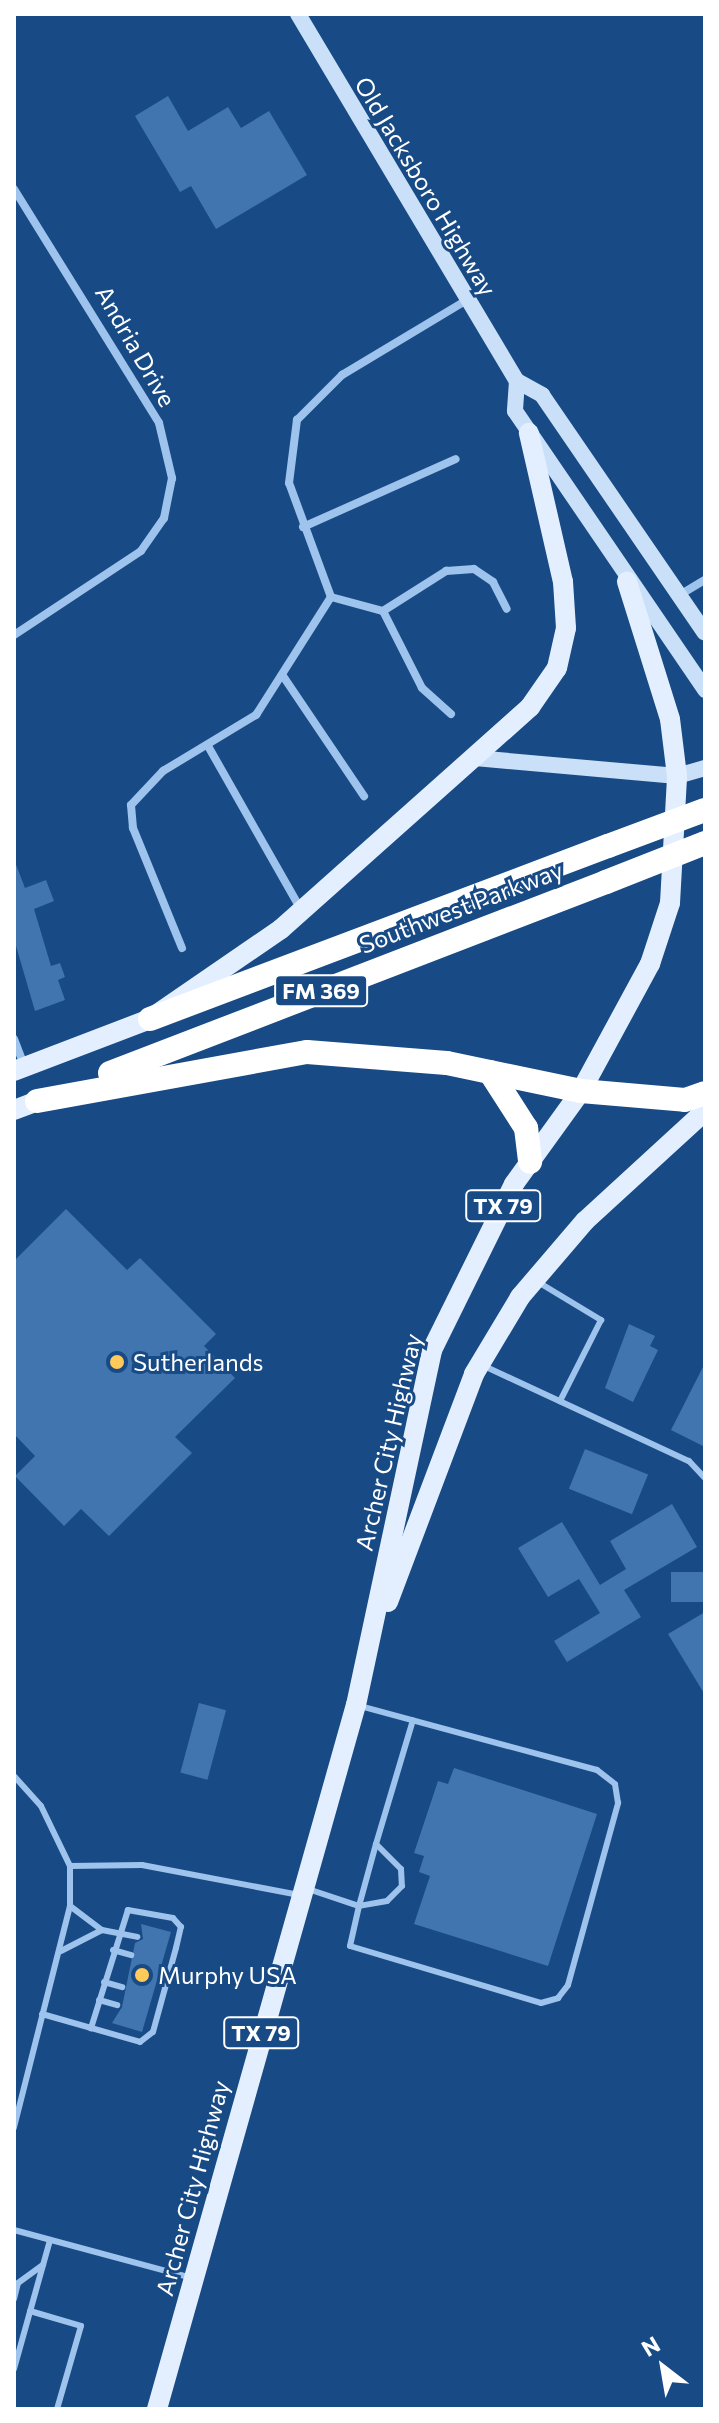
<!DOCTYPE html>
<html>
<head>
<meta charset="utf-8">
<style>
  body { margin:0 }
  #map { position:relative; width:719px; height:2423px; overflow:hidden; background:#184b85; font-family:Commissioner,sans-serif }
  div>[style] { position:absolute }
  .building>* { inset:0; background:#4075af; transform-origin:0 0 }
  .service>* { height:6px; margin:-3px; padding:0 3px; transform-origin:3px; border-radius:3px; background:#9ec3ed }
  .minor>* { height:8px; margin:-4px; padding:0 4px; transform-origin:4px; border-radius:4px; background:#9ec3ed }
  .secondary>* { height:16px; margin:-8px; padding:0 8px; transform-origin:8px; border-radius:8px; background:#cae0f9 }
  .primary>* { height:20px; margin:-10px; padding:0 10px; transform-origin:10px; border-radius:10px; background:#e3efff }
  .motorway>* { height:24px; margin:-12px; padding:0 12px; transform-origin:12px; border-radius:12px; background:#fff }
  .motorway-bridge>* { height:24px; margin:-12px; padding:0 12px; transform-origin:12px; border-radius:12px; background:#fff }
  .dots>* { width:22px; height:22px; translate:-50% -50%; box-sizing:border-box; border:4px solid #184b85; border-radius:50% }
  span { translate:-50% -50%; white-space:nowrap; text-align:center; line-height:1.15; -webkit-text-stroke:6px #184b85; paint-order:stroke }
  .shield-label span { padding:2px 6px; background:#184b85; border:2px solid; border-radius:6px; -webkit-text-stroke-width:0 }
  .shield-label { font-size:22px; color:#fff; font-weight:700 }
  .street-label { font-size:24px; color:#fff }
  .poi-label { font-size:24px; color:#fff }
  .left { translate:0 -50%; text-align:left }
  .frame { position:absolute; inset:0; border:16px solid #fff; pointer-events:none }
  .north { position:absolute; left:623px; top:2327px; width:80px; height:80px; -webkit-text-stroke:6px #184b85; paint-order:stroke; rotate:329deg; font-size:22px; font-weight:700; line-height:32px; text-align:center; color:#fff }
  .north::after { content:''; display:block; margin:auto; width:28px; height:36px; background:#fff; clip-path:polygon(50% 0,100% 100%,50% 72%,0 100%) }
</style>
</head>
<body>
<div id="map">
  <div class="building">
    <i style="clip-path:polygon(168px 96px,188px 131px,228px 107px,241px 128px,269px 111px,307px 175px,216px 229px,191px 186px,180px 192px,135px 116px)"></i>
    <i style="clip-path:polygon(15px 862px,25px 888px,46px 880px,54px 901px,34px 909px,51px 966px,60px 963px,65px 977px,58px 980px,65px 1000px,35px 1011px,14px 939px)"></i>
    <i style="clip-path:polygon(66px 1209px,127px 1270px,140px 1258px,216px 1334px,204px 1346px,235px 1378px,175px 1437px,192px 1453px,109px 1536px,81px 1509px,64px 1526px,15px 1476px,35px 1456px,14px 1434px,14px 1261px)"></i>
    <i style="clip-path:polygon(629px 1324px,655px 1336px,650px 1346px,658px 1350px,633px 1402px,605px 1388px)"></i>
    <i style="clip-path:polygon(705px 1363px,705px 1447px,671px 1430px)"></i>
    <i style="left:585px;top:1449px;width:68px;height:43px;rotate:22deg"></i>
    <i style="clip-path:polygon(672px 1504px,697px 1547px,624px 1590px,641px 1617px,567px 1662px,554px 1641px,600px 1613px,579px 1579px,548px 1597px,518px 1548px,562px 1522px,600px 1585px,626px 1569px,610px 1541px)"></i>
    <i style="left:705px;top:1572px;width:30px;height:34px;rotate:90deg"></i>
    <i style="clip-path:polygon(705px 1612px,705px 1695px,668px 1634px)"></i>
    <i style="left:199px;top:1703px;width:28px;height:72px;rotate:15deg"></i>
    <i style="clip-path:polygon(454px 1768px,597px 1814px,548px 1966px,414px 1924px,430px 1876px,419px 1872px,424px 1856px,414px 1853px,438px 1781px,448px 1784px)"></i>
    <i style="clip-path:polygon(141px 1924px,171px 1932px,142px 2032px,112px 2023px,122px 2007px,135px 1943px,143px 1939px)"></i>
  </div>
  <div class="service">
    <i style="left:538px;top:1282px;width:74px;rotate:31.1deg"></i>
    <i style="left:601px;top:1320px;width:91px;rotate:116.8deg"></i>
    <i style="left:484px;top:1366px;width:226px;rotate:24.9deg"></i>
    <i style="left:689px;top:1461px;width:23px;rotate:47deg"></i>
    <i style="left:14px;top:1776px;width:40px;rotate:48deg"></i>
    <i style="left:41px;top:1806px;width:67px;rotate:64.2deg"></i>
    <i style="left:70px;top:1866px;width:40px;rotate:90deg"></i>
    <i style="left:70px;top:1906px;width:229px;rotate:104.2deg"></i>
    <i style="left:376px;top:1844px;width:35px;rotate:45deg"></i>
    <i style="left:401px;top:1869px;width:17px;rotate:87deg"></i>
    <i style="left:402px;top:1886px;width:21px;rotate:135deg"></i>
    <i style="left:387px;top:1901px;width:28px;rotate:170deg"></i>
    <i style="left:359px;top:1906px;width:64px;rotate:-74.7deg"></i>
    <i style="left:376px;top:1844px;width:129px;rotate:-73.4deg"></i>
    <i style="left:70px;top:1866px;width:72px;rotate:-0.8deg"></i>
    <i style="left:142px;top:1865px;width:160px;rotate:10.8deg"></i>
    <i style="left:308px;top:1889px;width:54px;rotate:18.4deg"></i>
    <i style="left:359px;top:1906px;width:41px;rotate:102.7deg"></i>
    <i style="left:350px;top:1946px;width:199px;rotate:16.6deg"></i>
    <i style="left:541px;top:2003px;width:18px;rotate:-16deg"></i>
    <i style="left:558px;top:1998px;width:16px;rotate:-52deg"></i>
    <i style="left:568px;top:1985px;width:189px;rotate:-74.6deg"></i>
    <i style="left:618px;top:1803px;width:19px;rotate:-99deg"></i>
    <i style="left:615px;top:1784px;width:23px;rotate:-142deg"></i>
    <i style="left:597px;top:1770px;width:245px;rotate:-164.9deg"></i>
    <i style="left:70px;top:1906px;width:40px;rotate:37deg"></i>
    <i style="left:113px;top:1950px;width:19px;rotate:16deg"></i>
    <i style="left:61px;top:1951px;width:46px;rotate:-27.1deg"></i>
    <i style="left:102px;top:1930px;width:36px;rotate:11deg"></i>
    <i style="left:104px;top:1982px;width:19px;rotate:16deg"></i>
    <i style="left:99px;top:2000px;width:19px;rotate:16deg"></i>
    <i style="left:42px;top:2014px;width:102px;rotate:15.9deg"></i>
    <i style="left:140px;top:2042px;width:16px;rotate:-38deg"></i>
    <i style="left:153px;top:2032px;width:87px;rotate:-74.7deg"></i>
    <i style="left:176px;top:1948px;width:22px;rotate:-77deg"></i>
    <i style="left:181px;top:1927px;width:12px;rotate:-132deg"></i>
    <i style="left:173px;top:1918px;width:46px;rotate:-169.9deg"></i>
    <i style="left:128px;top:1910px;width:124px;rotate:107.4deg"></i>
    <i style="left:14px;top:2230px;width:184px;rotate:15.1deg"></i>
    <i style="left:14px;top:2299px;width:16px;rotate:-76deg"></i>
    <i style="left:18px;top:2283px;width:31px;rotate:-36deg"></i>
    <i style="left:30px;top:2311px;width:53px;rotate:16.4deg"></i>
    <i style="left:81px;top:2326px;width:86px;rotate:106.1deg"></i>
    <i style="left:14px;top:2369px;width:134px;rotate:-74.4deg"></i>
  </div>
  <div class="minor">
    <i style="left:14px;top:189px;width:275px;rotate:58.2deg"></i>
    <i style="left:159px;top:423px;width:57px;rotate:76.7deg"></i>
    <i style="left:172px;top:478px;width:41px;rotate:101.3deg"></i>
    <i style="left:164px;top:518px;width:40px;rotate:124.9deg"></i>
    <i style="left:141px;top:551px;width:152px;rotate:146.5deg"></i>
    <i style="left:303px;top:527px;width:167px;rotate:-24deg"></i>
    <i style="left:678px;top:596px;width:31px;rotate:-31deg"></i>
    <i style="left:331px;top:597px;width:54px;rotate:15.1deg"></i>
    <i style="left:383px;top:611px;width:86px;rotate:63.1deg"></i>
    <i style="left:422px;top:688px;width:39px;rotate:42deg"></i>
    <i style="left:383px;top:611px;width:75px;rotate:-32.4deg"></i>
    <i style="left:446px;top:571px;width:28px;rotate:-4deg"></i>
    <i style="left:474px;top:569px;width:23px;rotate:34deg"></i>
    <i style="left:493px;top:582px;width:30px;rotate:63deg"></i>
    <i style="left:283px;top:676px;width:145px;rotate:56deg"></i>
    <i style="left:208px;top:746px;width:189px;rotate:60.4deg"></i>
    <i style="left:182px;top:948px;width:130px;rotate:-112.2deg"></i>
    <i style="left:133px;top:828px;width:23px;rotate:-95deg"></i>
    <i style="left:131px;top:805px;width:47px;rotate:-46.7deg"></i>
    <i style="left:163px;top:771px;width:109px;rotate:-31.1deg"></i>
    <i style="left:256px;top:715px;width:140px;rotate:-57.6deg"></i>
    <i style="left:331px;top:597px;width:121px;rotate:-110.2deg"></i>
    <i style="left:289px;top:483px;width:64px;rotate:-82.8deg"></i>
    <i style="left:297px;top:420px;width:64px;rotate:-45deg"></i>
    <i style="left:342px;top:375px;width:144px;rotate:-31deg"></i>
    <i style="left:14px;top:1039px;width:30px;rotate:69deg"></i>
  </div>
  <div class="secondary">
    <i style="left:298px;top:14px;width:427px;rotate:59.2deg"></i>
    <i style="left:517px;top:381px;width:29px;rotate:29deg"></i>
    <i style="left:542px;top:395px;width:288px;rotate:55.6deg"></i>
    <i style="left:517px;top:381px;width:30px;rotate:94deg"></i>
    <i style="left:515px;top:411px;width:338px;rotate:55.7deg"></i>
    <i style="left:475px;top:758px;width:203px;rotate:5.1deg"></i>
    <i style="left:677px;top:776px;width:29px;rotate:-16deg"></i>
  </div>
  <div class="primary">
    <i style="left:14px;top:1071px;width:146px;rotate:-20.9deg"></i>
    <i style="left:150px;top:1019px;width:159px;rotate:-34.5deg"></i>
    <i style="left:281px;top:929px;width:334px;rotate:-41.7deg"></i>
    <i style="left:530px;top:707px;width:47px;rotate:-55.3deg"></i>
    <i style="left:557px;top:668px;width:41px;rotate:-77.3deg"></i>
    <i style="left:566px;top:628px;width:46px;rotate:-93.7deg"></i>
    <i style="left:563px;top:582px;width:153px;rotate:-102.9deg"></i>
    <i style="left:14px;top:1110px;width:25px;rotate:-21deg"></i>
    <i style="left:388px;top:1602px;width:244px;rotate:-69.3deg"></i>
    <i style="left:474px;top:1374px;width:90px;rotate:-59.1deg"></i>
    <i style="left:520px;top:1297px;width:100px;rotate:-49.5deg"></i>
    <i style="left:585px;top:1221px;width:163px;rotate:-42.5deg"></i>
    <i style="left:157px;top:2409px;width:732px;rotate:-74.22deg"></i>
    <i style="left:356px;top:1705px;width:363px;rotate:-77.9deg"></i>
    <i style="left:432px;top:1350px;width:185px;rotate:-63.7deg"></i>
    <i style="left:514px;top:1184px;width:115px;rotate:-54.2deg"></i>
    <i style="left:581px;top:1091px;width:145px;rotate:-61.5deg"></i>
    <i style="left:650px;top:964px;width:64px;rotate:-71.8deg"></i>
    <i style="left:670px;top:903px;width:127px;rotate:-86.8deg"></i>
    <i style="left:677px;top:776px;width:57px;rotate:-97deg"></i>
    <i style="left:670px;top:719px;width:144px;rotate:-107.4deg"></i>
  </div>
  <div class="motorway">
    <i style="left:150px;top:1019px;width:490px;rotate:-20.7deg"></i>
    <i style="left:490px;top:1072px;width:67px;rotate:57.3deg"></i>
    <i style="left:526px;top:1128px;width:34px;rotate:83deg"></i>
    <i style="left:110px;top:1073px;width:532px;rotate:-21.06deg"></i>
    <i style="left:37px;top:1101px;width:274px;rotate:-10.3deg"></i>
    <i style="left:307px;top:1052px;width:140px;rotate:4.5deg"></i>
    <i style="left:447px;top:1063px;width:137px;rotate:11.8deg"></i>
    <i style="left:581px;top:1091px;width:104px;rotate:4.9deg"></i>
    <i style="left:685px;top:1100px;width:21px;rotate:-19deg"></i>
  </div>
  <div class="motorway-bridge">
    <i style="left:608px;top:846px;width:103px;rotate:-20.4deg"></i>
    <i style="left:606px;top:882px;width:106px;rotate:-21.5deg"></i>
  </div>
  <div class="dots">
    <i style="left:117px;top:1362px;background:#ffca59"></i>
    <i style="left:142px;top:1975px;background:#ffca59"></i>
  </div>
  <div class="shield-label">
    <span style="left:321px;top:991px">FM 369</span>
    <span style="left:503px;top:1206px">TX 79</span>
    <span style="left:261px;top:2033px">TX 79</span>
  </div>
  <div class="street-label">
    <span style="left:426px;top:186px;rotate:59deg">Old Jacksboro Highway</span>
    <span style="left:136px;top:346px;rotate:60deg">Andria Drive</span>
    <span style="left:461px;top:907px;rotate:-21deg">Southwest Parkway</span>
    <span style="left:388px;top:1442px;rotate:-77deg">Archer City Highway</span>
    <span style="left:192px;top:2188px;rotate:-75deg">Archer City Highway</span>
  </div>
  <div class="poi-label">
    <span class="left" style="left:133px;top:1362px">Sutherlands</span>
    <span class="left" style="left:158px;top:1975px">Murphy USA</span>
  </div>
  <div class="frame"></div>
  <div class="north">N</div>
</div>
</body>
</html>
